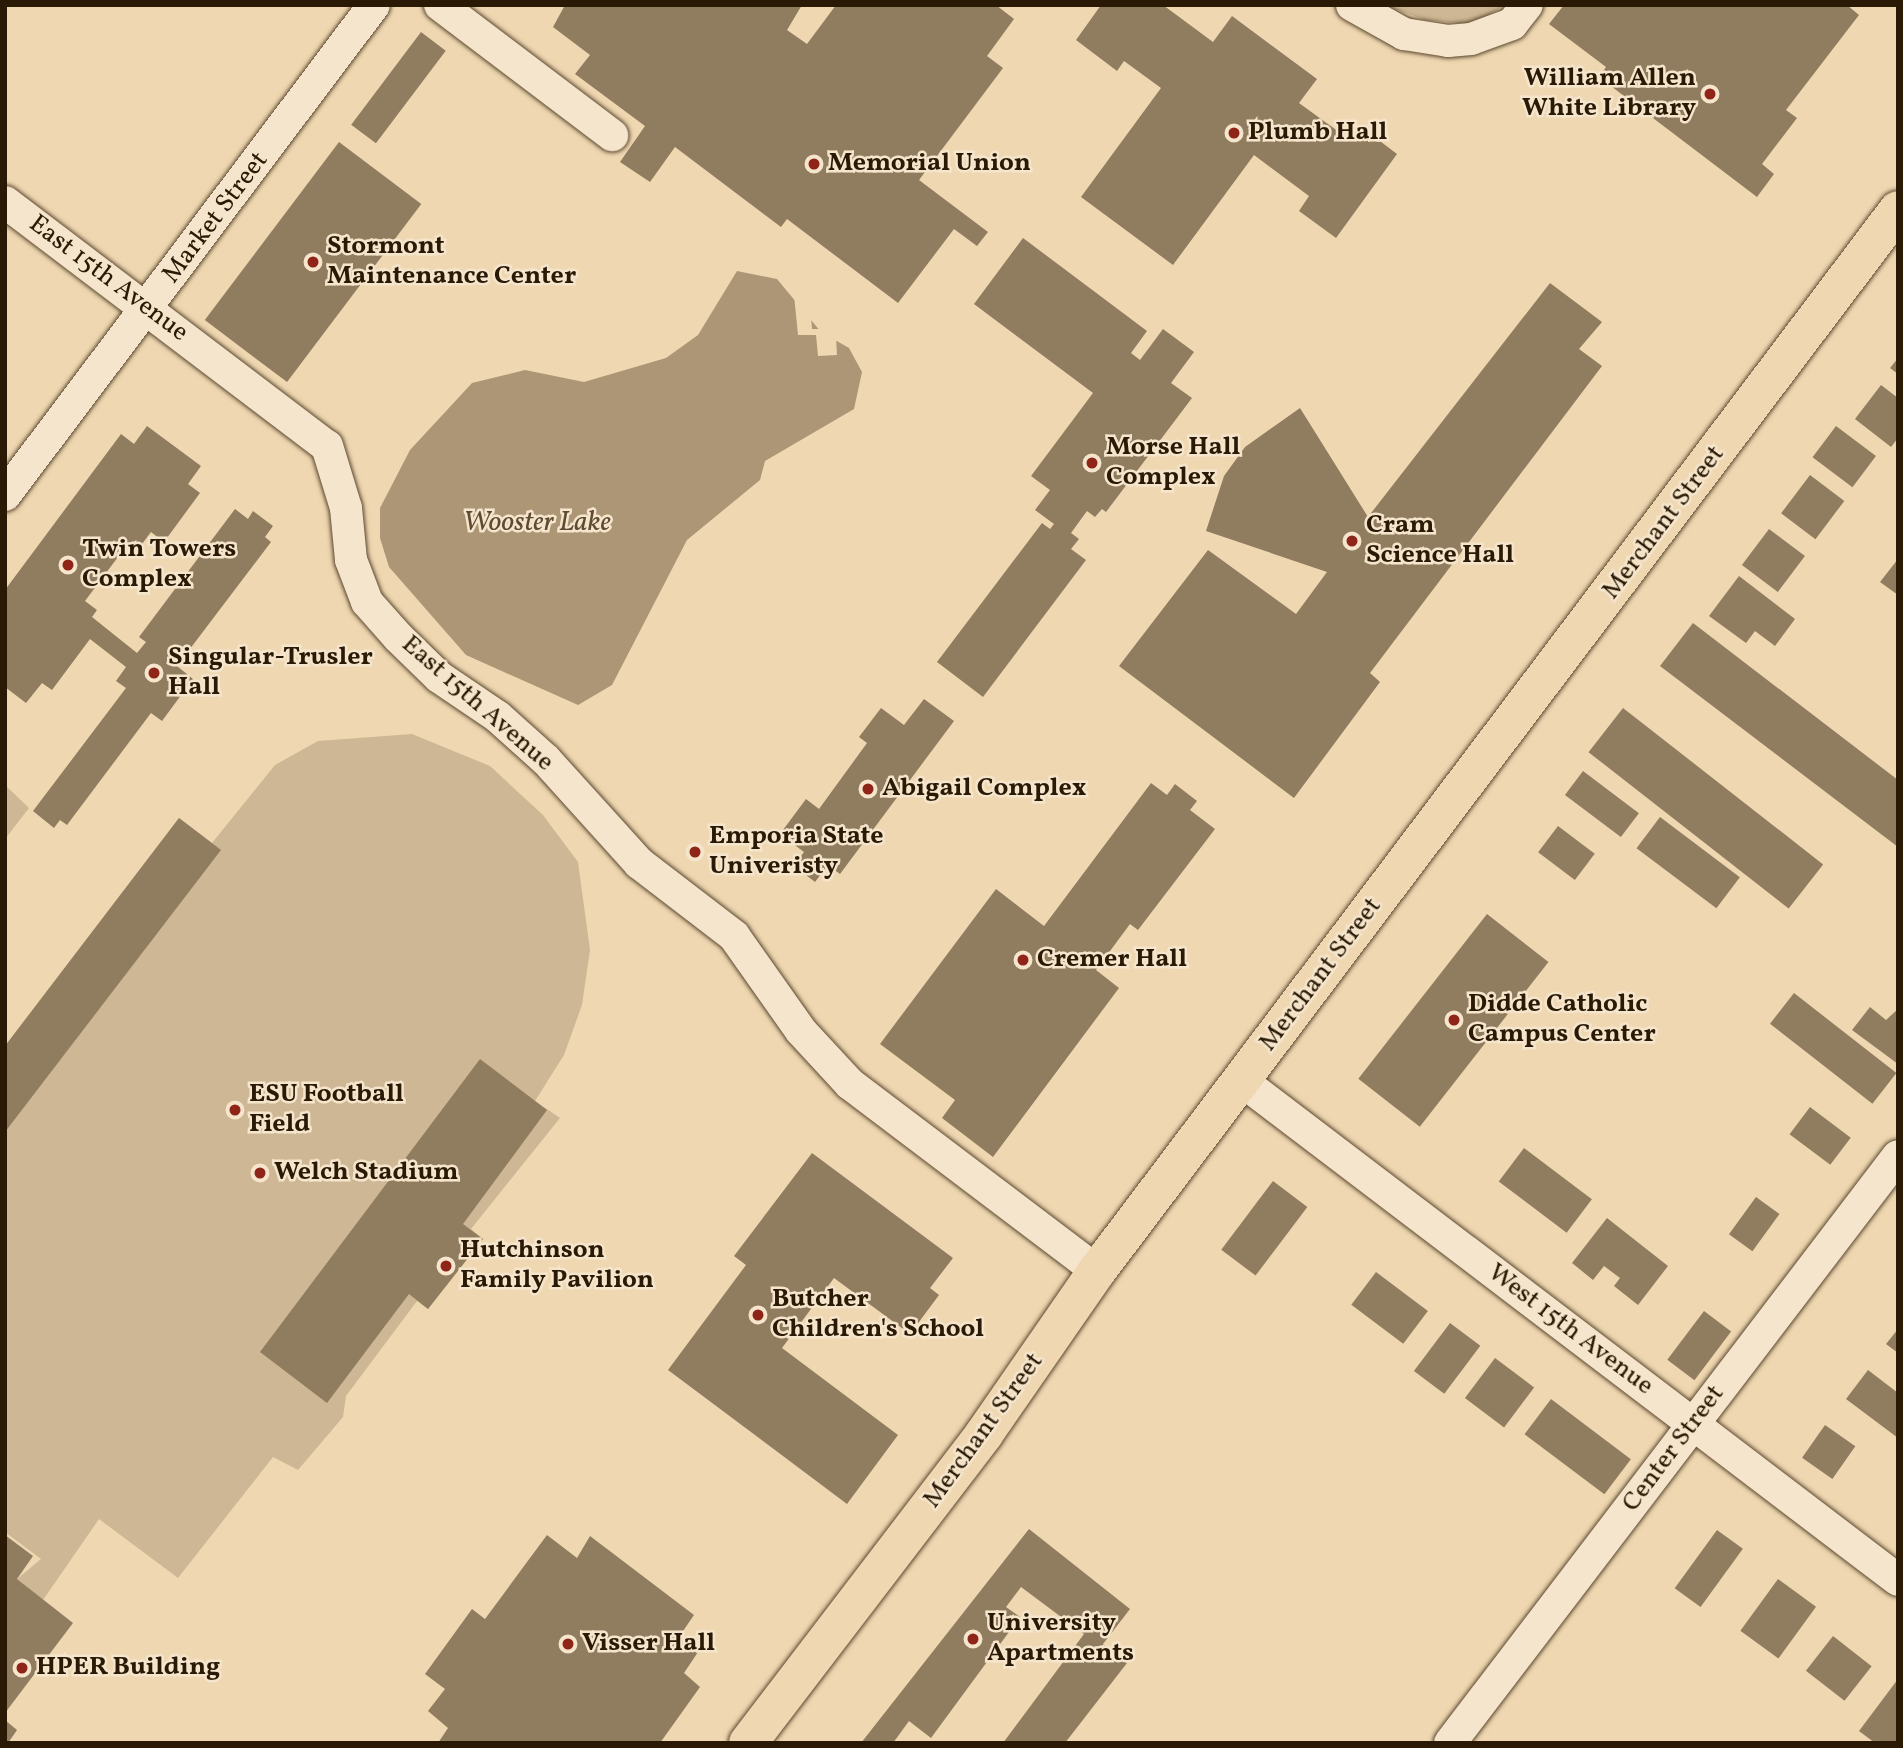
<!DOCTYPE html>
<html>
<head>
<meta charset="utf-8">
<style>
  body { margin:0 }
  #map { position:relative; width:1903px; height:1748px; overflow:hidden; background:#efd7b1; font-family:Vollkorn,serif }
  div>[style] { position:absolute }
  .green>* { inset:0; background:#ceb794 }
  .water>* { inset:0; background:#ac9676 }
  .pier>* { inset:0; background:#efd7b1 }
  .building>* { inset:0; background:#907c5e; transform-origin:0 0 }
  .roads { filter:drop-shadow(0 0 2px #5b482f) drop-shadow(0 0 2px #5b482f) }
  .minor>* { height:32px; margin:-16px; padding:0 16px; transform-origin:16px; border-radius:16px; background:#f5e5cc }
  .major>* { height:38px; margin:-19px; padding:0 19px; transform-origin:19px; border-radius:19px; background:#efd7b1 }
  .dots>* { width:19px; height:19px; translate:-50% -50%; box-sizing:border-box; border:4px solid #f5e5cc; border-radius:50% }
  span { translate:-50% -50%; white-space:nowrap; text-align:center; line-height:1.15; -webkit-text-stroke:5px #f5e5cc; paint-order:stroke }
  .poi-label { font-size:26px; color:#2a1904; font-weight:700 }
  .right { translate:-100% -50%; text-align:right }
  .left { translate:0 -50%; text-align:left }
  .street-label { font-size:26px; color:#2a1904 }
  .water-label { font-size:28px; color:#5e4b32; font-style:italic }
  .frame { position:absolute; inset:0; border:7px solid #2a1904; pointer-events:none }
</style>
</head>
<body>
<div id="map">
  <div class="green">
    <i style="clip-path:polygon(1383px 5px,1505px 5px,1472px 24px,1426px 20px)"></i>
    <i style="clip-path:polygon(412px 734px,490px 766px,543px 815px,578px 862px,590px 950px,582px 1005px,564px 1055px,535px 1101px,560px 1118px,471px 1229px,483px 1239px,428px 1309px,417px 1301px,346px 1396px,343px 1417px,298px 1470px,273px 1457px,178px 1578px,99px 1519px,43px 1600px,17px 1579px,41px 1559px,5px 1532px,5px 1046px,179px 818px,212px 843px,275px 765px,318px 741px)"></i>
    <i style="clip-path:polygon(5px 785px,29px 808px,5px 839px)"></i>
  </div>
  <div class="water">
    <i style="clip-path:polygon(737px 271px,777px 279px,821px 332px,849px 348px,862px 372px,854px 409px,765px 461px,760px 480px,687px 540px,612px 685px,578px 705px,466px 655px,389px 567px,380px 538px,380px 508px,410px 450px,472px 383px,525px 370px,584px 382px,666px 358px,698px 335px)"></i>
  </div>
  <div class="pier">
    <i style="clip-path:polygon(794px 295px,811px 315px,812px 329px,822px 329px,836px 337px,837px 355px,818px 356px,816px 335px,798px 335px)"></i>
  </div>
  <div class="building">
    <i style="clip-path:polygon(565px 5px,802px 5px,787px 30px,807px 44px,836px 5px,996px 5px,1014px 19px,987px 56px,1003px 68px,919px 180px,988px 232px,977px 246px,954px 229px,898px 303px,787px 219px,781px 227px,675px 147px,650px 182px,620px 162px,645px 126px,575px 74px,590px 55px,553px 27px)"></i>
    <i style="clip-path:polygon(1101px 5px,1163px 5px,1213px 42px,1232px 16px,1317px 79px,1299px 103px,1350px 140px,1360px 126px,1397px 154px,1336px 238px,1299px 211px,1309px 196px,1254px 155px,1173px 265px,1081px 197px,1161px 88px,1124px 61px,1117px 71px,1076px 40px)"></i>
    <i style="clip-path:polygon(1564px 5px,1847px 5px,1859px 15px,1786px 110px,1797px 118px,1762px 164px,1774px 174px,1757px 197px,1599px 77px,1606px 67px,1549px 24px)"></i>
    <i style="left:421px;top:32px;width:31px;height:116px;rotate:37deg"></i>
    <i style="left:339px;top:142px;width:103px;height:223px;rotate:37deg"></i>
    <i style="clip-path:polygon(1023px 238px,1147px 331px,1131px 353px,1140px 360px,1163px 329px,1194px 352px,1171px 383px,1192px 398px,1106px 512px,1102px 509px,1095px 517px,1087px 511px,1071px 533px,1079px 539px,1071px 549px,1086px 560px,983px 697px,937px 662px,1042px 523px,1050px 529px,1054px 524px,1035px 510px,1050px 490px,1031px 476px,1093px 393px,974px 304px)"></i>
    <i style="clip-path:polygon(1550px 283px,1602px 322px,1579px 349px,1602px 366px,1370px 673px,1380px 682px,1294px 798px,1119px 666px,1208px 550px,1296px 614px,1327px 572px,1206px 531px,1224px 476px,1245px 447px,1300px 408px,1368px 517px)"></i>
    <i style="clip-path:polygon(1898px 358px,1898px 374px,1890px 368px)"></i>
    <i style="clip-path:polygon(1881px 385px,1898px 398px,1898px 438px,1891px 447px,1855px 419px)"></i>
    <i style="clip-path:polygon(147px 426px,201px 466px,188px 484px,200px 493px,164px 542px,151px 532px,136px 552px,127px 545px,85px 601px,97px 610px,92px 617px,137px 653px,146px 642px,139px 637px,235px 509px,248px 519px,253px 511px,273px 526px,265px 537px,271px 542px,177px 666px,193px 679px,162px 721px,151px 713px,67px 825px,60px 820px,54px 828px,33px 811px,126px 688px,116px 681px,126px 667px,90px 639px,52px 690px,42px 683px,26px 703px,5px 687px,5px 590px,121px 434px,134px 444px)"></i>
    <i style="left:1836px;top:426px;width:50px;height:39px;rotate:37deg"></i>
    <i style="left:1810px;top:475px;width:43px;height:48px;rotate:37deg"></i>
    <i style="left:1769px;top:529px;width:45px;height:45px;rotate:37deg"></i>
    <i style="clip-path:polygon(1898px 559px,1898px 595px,1880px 582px)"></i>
    <i style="clip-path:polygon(1739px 576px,1795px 619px,1775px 646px,1755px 631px,1746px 643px,1709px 616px)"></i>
    <i style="clip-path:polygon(1693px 623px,1898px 780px,1898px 847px,1660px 666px)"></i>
    <i style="clip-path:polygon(924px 699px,954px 721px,840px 874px,828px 865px,815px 882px,794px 866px,804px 852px,780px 834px,806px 799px,819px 809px,867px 743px,859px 737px,881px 708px,904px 725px)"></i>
    <i style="left:1623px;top:708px;width:254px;height:56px;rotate:38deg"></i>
    <i style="left:1583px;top:771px;width:70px;height:30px;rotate:37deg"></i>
    <i style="clip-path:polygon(1151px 783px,1167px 795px,1175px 784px,1197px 801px,1190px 810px,1215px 829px,1138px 930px,1130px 924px,1096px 970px,1119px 988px,993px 1157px,942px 1118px,955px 1100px,880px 1044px,996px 889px,1044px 926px)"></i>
    <i style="left:1660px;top:817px;width:100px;height:39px;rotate:37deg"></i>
    <i style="clip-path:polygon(179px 818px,221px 850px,5px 1132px,5px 1046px)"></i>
    <i style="left:1558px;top:826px;width:46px;height:33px;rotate:37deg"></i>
    <i style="left:1487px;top:914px;width:78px;height:209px;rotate:38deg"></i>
    <i style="left:1794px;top:993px;width:130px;height:39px;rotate:38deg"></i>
    <i style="clip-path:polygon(1870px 1007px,1886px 1020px,1898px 1009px,1898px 1064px,1852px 1030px)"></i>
    <i style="clip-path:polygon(480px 1059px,547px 1110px,463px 1224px,483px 1239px,428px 1309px,409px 1294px,327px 1403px,260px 1352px)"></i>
    <i style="left:1810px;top:1107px;width:51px;height:34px;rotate:37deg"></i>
    <i style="left:1524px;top:1148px;width:85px;height:42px;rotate:37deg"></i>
    <i style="clip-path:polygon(812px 1153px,953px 1258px,930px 1288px,939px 1295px,910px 1334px,834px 1278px,782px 1348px,898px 1435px,847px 1504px,668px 1370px,746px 1265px,734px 1256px)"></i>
    <i style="left:1273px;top:1181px;width:43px;height:86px;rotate:37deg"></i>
    <i style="left:1756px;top:1197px;width:29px;height:46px;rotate:36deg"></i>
    <i style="clip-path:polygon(1607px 1218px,1668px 1266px,1638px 1305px,1614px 1286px,1620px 1278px,1604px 1266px,1593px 1280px,1572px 1263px)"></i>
    <i style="left:1376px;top:1272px;width:65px;height:41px;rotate:37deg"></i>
    <i style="left:1704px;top:1311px;width:34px;height:61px;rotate:37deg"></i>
    <i style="left:1450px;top:1323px;width:38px;height:60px;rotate:37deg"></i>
    <i style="clip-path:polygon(1898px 1329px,1898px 1353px,1886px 1344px)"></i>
    <i style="left:1495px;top:1358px;width:49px;height:50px;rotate:37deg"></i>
    <i style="clip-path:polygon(1868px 1370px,1898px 1393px,1898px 1438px,1846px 1399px)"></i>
    <i style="left:1551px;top:1399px;width:100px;height:44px;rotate:37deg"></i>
    <i style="left:1825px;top:1425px;width:37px;height:40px;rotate:35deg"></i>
    <i style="clip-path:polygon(1029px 1529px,1130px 1609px,1103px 1644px,1127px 1663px,1065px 1743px,1003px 1743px,1084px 1634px,1021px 1587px,1006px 1607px,1020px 1617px,931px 1738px,909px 1721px,893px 1743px,861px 1743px)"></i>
    <i style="left:1717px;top:1530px;width:32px;height:72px;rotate:36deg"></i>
    <i style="clip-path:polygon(5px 1535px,33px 1556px,17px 1579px,73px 1623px,5px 1713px)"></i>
    <i style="clip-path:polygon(547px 1535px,577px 1558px,590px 1536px,694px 1615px,679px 1637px,698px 1652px,684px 1673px,700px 1687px,660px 1743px,438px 1743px,448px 1728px,428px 1711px,445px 1689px,425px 1674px,472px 1609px,485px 1619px)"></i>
    <i style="left:1778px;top:1579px;width:47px;height:64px;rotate:36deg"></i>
    <i style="left:1833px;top:1636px;width:49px;height:44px;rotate:38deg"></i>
    <i style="clip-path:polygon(1898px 1679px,1898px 1743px,1875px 1743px,1859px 1731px)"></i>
    <i style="clip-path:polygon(5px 1720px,17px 1730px,8px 1743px,5px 1743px)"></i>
  </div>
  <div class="roads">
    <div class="minor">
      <i style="left:440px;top:5px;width:216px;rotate:37.1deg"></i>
      <i style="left:1352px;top:5px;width:60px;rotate:29.1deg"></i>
      <i style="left:1404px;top:34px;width:45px;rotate:9deg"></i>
      <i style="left:1448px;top:41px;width:23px;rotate:-5deg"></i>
      <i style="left:1471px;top:39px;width:44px;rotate:-20.1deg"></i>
      <i style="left:1512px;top:24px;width:24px;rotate:-52deg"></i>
      <i style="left:5px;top:202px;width:404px;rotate:37.2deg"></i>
      <i style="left:327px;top:446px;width:65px;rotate:73deg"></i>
      <i style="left:346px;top:508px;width:52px;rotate:84.5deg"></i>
      <i style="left:351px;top:560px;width:45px;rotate:69.1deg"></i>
      <i style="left:367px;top:602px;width:47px;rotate:48.5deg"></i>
      <i style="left:398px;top:637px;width:57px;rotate:44.3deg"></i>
      <i style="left:439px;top:677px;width:71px;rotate:34.1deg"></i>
      <i style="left:498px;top:717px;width:64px;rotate:41.9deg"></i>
      <i style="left:546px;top:760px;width:139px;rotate:47.9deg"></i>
      <i style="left:639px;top:863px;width:120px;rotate:37.5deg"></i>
      <i style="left:734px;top:936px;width:116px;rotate:54.8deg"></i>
      <i style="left:801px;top:1031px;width:72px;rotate:47.2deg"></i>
      <i style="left:850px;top:1084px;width:310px;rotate:37.1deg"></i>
      <i style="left:5px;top:495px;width:613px;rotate:-53.02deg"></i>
      <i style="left:1242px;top:1081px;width:824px;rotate:37.26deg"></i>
      <i style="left:1450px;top:1743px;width:738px;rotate:-52.65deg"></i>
    </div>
    <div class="major">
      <i style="left:748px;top:1743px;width:389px;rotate:-52.6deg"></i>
      <i style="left:984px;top:1434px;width:198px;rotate:-55.3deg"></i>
      <i style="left:1097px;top:1271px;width:1329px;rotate:-52.95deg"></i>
    </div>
  </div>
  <div class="dots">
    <i style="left:1710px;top:94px;background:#8f2418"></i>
    <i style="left:1234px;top:133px;background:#8f2418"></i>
    <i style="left:814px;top:164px;background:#8f2418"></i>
    <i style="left:313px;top:262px;background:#8f2418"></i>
    <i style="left:1092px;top:463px;background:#8f2418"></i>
    <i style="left:1352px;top:541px;background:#8f2418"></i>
    <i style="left:68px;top:565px;background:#8f2418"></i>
    <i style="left:154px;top:673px;background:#8f2418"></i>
    <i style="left:868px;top:789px;background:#8f2418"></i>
    <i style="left:695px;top:852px;background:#8f2418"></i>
    <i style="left:1023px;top:960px;background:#8f2418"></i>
    <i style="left:1454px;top:1020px;background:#8f2418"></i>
    <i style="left:235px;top:1110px;background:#8f2418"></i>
    <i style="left:260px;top:1173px;background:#8f2418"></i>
    <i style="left:446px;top:1266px;background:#8f2418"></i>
    <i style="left:758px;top:1315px;background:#8f2418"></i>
    <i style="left:973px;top:1639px;background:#8f2418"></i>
    <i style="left:568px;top:1644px;background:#8f2418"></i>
    <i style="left:22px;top:1668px;background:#8f2418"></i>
  </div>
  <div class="poi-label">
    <span class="right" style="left:1696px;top:94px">William Allen<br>White Library</span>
    <span class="left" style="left:1248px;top:133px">Plumb Hall</span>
    <span class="left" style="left:828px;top:164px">Memorial Union</span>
    <span class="left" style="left:327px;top:262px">Stormont<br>Maintenance Center</span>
    <span class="left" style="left:1106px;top:463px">Morse Hall<br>Complex</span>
    <span class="left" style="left:1366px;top:541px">Cram<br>Science Hall</span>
    <span class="left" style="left:82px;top:565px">Twin Towers<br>Complex</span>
    <span class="left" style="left:168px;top:673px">Singular-Trusler<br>Hall</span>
    <span class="left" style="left:882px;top:789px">Abigail Complex</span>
    <span class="left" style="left:709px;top:852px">Emporia State<br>Univeristy</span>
    <span class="left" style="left:1037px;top:960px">Cremer Hall</span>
    <span class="left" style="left:1468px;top:1020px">Didde Catholic<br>Campus Center</span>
    <span class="left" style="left:249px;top:1110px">ESU Football<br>Field</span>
    <span class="left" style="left:274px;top:1173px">Welch Stadium</span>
    <span class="left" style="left:460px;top:1266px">Hutchinson<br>Family Pavilion</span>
    <span class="left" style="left:772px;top:1315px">Butcher<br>Children's School</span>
    <span class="left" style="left:987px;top:1639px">University<br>Apartments</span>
    <span class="left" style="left:582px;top:1644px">Visser Hall</span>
    <span class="left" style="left:36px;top:1668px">HPER Building</span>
  </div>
  <div class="street-label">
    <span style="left:216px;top:218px;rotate:-53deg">Market Street</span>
    <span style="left:108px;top:279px;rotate:37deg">East 15th Avenue</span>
    <span style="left:1664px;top:523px;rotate:-53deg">Merchant Street</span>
    <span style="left:477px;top:704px;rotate:41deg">East 15th Avenue</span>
    <span style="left:1321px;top:975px;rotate:-53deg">Merchant Street</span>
    <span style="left:1570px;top:1330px;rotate:37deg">West 15th Avenue</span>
    <span style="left:984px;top:1431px;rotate:-54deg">Merchant Street</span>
    <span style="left:1674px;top:1449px;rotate:-53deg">Center Street</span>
  </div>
  <div class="water-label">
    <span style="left:537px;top:523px">Wooster Lake</span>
  </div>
  <div class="frame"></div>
</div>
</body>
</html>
